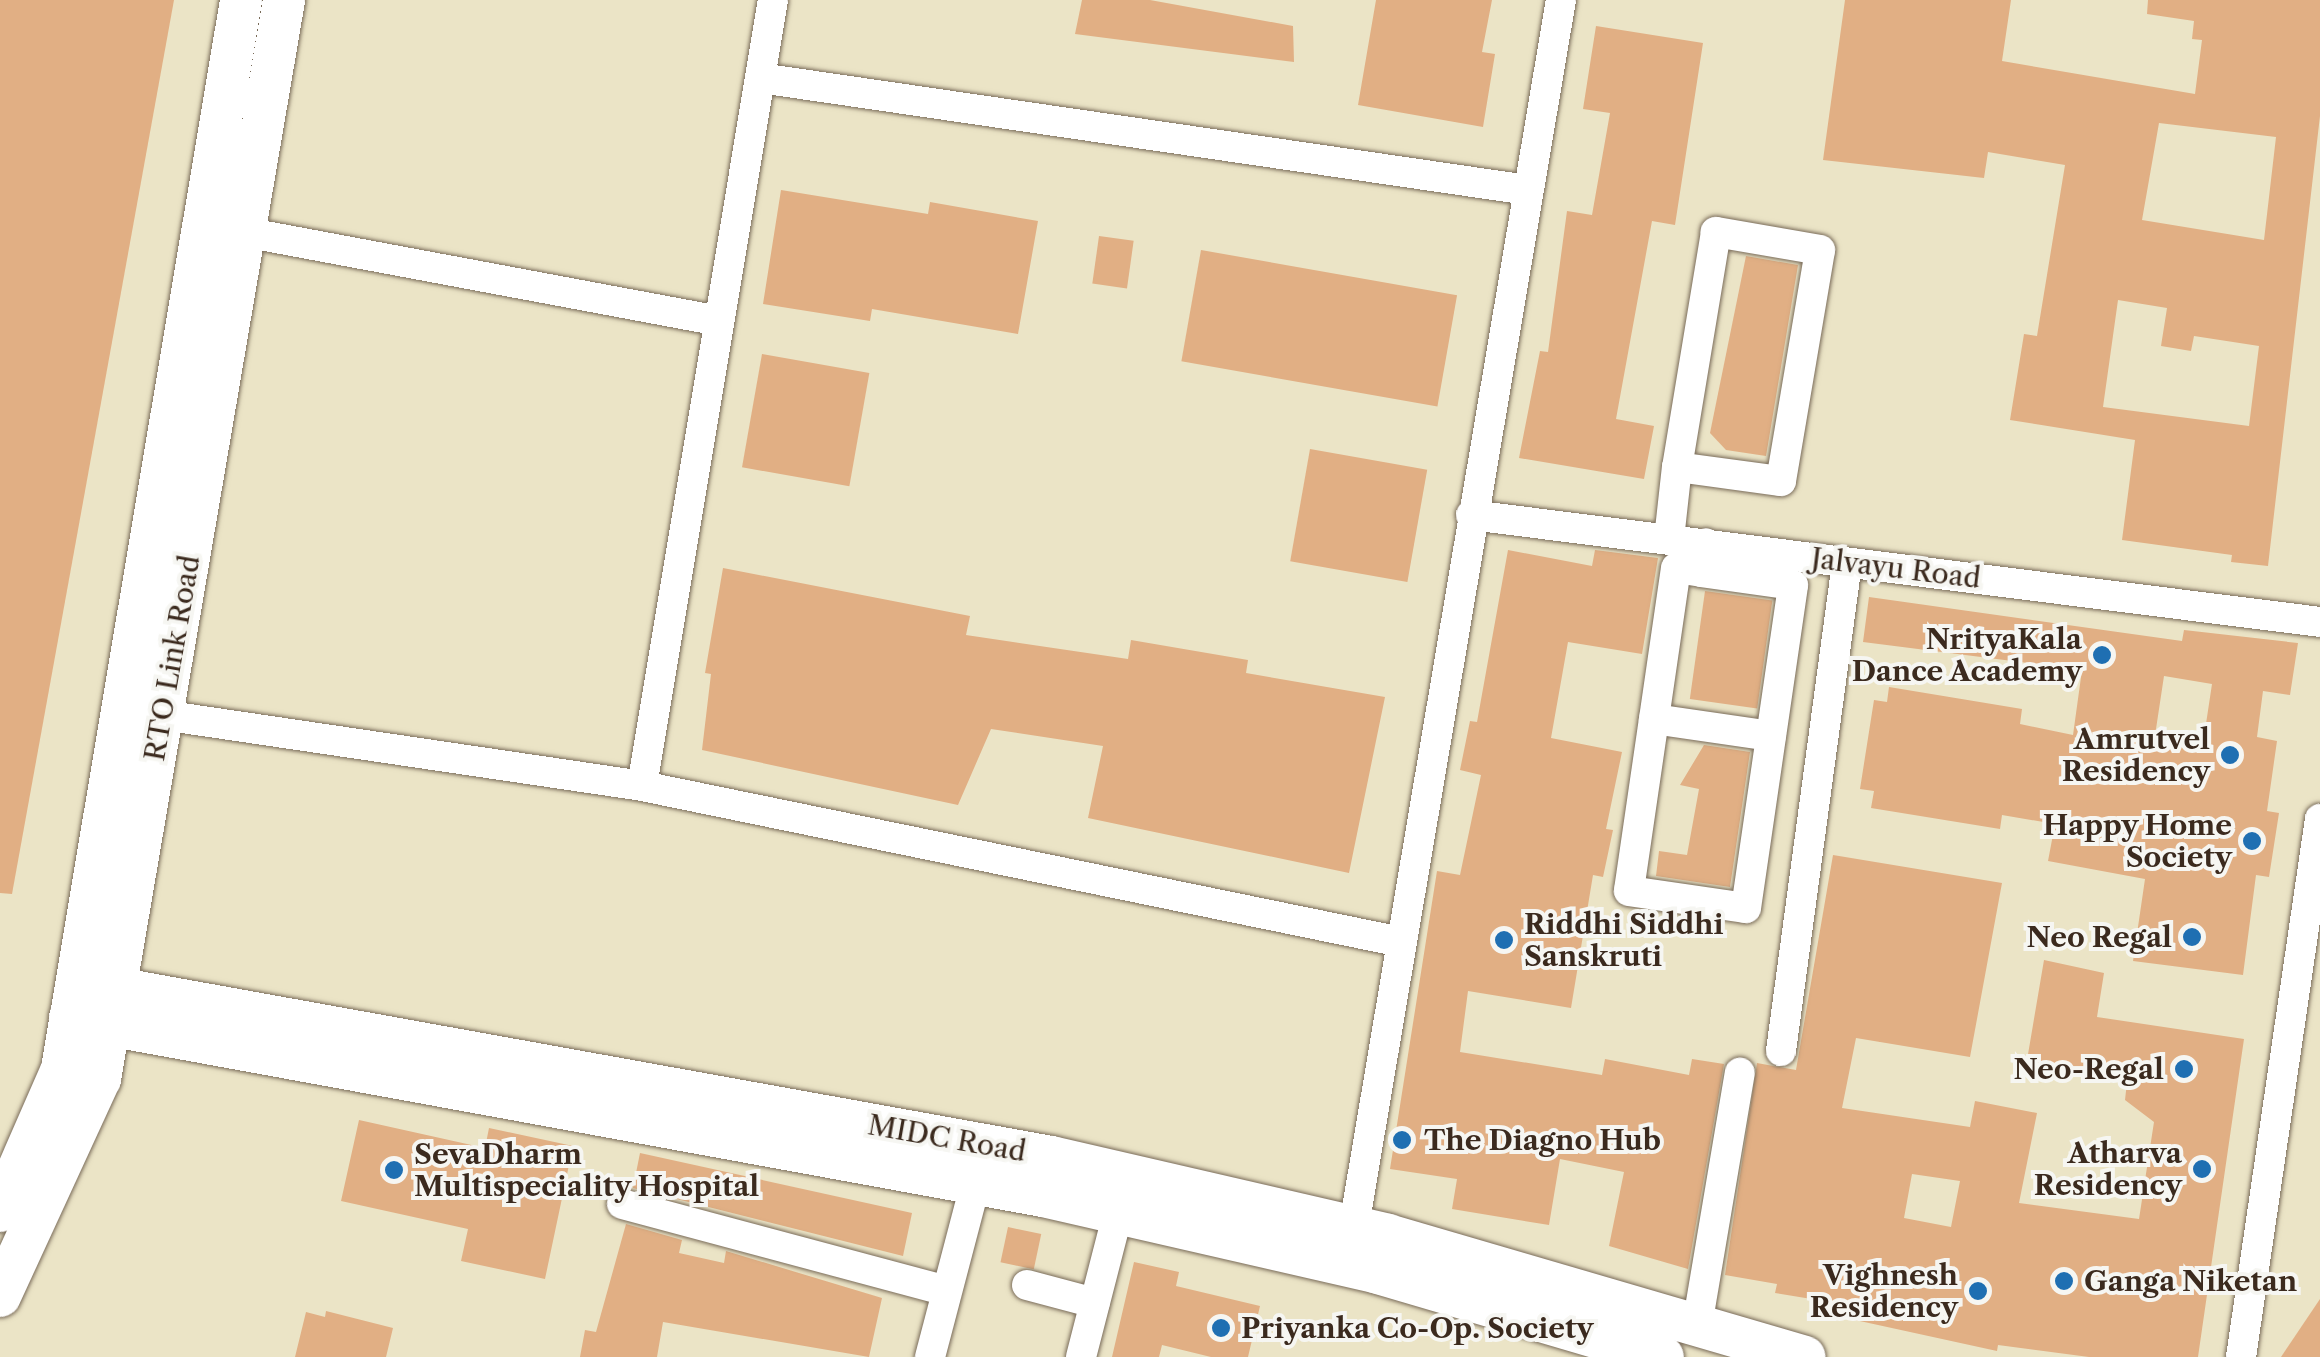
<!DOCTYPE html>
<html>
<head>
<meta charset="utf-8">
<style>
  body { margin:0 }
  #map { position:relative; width:2320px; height:1357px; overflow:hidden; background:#ebe4c6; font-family:"Libre Caslon Text",serif }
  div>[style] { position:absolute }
  .building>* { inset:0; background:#e1af84; transform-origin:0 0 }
  .roads { filter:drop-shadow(0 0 2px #796b59) drop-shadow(0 0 2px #796b59) }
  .minor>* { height:30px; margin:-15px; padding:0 15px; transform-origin:15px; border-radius:15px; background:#fff }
  .secondary>* { height:42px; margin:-21px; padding:0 21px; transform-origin:21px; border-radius:21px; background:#fff }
  .dots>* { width:28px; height:28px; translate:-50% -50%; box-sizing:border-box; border:5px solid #f6f6f2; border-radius:50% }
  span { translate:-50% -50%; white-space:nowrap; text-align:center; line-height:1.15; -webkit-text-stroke:8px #f6f6f2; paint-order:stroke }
  .street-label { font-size:28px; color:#3b2a1e }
  .poi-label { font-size:28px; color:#3b2a1e; font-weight:700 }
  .right { translate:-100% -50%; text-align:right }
  .left { translate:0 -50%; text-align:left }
</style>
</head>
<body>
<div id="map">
  <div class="building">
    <i style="clip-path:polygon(0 0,174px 0,12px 894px,0 893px)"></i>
    <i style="clip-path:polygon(1082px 0,1150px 0,1293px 26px,1294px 62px,1075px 34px)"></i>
    <i style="clip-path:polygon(1376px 0,1492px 0,1482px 52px,1495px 54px,1483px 127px,1358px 105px)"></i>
    <i style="clip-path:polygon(evenodd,1845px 0,2011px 0,2002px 61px,2195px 94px,2202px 40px,2192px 39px,2194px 21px,2147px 14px,2148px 0,2320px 0,2320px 116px,2268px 566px,2231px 562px,2232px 555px,2122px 540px,2135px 440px,2010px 420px,2024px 334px,2037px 336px,2065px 165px,1988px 152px,1984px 178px,1823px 160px,1845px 0,2159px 123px,2276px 137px,2264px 240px,2142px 220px,2159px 123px,1845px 0,2118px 300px,2167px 308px,2161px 346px,2191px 351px,2194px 336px,2259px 346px,2249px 426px,2103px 407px,2118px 300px)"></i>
    <i style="clip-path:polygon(1596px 26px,1703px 43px,1675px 225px,1652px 221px,1616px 419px,1654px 426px,1644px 479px,1519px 458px,1540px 351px,1548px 352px,1567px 211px,1592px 215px,1610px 113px,1583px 109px)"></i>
    <i style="clip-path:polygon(781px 190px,928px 214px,930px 202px,1038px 221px,1018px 334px,872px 309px,870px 321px,763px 304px)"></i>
    <i style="left:1099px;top:236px;width:35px;height:48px;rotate:8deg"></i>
    <i style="left:1201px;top:250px;width:260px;height:113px;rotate:10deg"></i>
    <i style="clip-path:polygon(1746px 256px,1798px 265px,1766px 456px,1726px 450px,1710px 433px)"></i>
    <i style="left:762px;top:354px;width:109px;height:115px;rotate:10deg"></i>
    <i style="left:1310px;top:449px;width:119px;height:114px;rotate:10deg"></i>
    <i style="clip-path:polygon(1508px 550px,1592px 566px,1595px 550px,1658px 558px,1642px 654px,1568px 642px,1551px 738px,1622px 752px,1606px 829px,1613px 830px,1603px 877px,1593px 875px,1571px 1008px,1468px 991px,1460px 1052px,1602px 1075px,1605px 1059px,1689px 1075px,1692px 1059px,1724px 1064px,1688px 1269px,1609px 1246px,1624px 1172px,1560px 1159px,1549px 1225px,1452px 1209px,1457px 1179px,1390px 1169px,1437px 871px,1460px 875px,1481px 775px,1460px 770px,1470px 721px,1477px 722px)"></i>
    <i style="clip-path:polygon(723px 568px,970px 616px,966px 635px,1128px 659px,1131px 640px,1248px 660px,1246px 673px,1385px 697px,1349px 873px,1088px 818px,1103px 746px,991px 729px,958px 805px,702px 750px,711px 674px,705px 673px)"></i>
    <i style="left:1705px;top:591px;width:68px;height:109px;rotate:8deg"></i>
    <i style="clip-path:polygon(evenodd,1869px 597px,2182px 641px,2184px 630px,2298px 643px,2290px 695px,2263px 691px,2257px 737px,2277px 741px,2267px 811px,2279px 813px,2269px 877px,2256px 875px,2243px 975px,2133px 961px,2145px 879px,2048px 861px,2055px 824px,2002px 815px,2000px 829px,1871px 808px,1874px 791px,1860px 789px,1874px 700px,1887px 702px,1889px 687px,2022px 709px,2020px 724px,2073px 735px,2082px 670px,1863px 642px,1869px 597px,2164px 676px,2212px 684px,2204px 737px,2156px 729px,2164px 676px)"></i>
    <i style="clip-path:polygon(1704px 745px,1750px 752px,1730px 887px,1656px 876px,1659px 851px,1687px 855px,1699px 789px,1680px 785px)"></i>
    <i style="clip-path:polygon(evenodd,1833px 855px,2002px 883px,1970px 1057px,1856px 1038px,1842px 1108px,1970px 1127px,1975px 1101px,2037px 1113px,2019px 1203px,2139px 1219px,2154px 1122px,2125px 1100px,2127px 1082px,2026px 1066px,2044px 960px,2104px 973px,2097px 1017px,2244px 1039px,2198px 1357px,2089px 1357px,1998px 1345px,1997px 1351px,1846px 1318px,1848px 1305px,1775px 1293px,1777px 1284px,1725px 1275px,1757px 1063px,1796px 1070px,1833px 855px,1912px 1174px,1960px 1181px,1951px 1227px,1904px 1218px,1912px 1174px)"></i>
    <i style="clip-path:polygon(359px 1120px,485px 1148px,489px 1128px,573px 1146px,545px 1279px,461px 1261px,468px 1229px,341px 1201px)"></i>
    <i style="clip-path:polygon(640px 1153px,912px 1213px,903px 1256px,633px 1188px)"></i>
    <i style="clip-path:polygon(626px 1224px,682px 1240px,679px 1253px,724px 1263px,726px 1251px,882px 1298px,869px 1357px,663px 1322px,657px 1357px,580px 1357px,585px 1330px,596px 1332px)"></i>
    <i style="left:1008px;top:1227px;width:34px;height:36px;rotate:12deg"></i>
    <i style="clip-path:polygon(1134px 1262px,1179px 1272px,1176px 1286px,1260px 1306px,1248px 1357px,1211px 1357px,1162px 1345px,1159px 1357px,1112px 1357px)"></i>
    <i style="clip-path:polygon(2320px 1299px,2320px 1357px,2281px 1357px)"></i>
    <i style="clip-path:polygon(326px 1311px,393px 1328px,386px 1357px,295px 1357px,306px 1312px,325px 1317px)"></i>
  </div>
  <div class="roads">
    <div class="minor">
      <i style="left:760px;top:78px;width:776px;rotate:8.3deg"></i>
      <i style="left:244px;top:232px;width:483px;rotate:10.6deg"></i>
      <i style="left:1471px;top:515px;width:856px;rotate:7.18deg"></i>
      <i style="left:1669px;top:539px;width:72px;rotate:-83.7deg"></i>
      <i style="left:1677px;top:467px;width:105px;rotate:7.7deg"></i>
      <i style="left:1781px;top:481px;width:234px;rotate:-80.4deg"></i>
      <i style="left:1820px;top:250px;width:106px;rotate:-170.2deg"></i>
      <i style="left:1716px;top:232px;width:238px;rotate:99.4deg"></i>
      <i style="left:1702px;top:572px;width:26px;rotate:-171deg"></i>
      <i style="left:1676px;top:568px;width:326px;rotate:98.3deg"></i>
      <i style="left:1629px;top:891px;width:118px;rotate:8.3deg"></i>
      <i style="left:1746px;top:908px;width:326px;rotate:-81.7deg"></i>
      <i style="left:1793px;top:585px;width:92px;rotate:-171.9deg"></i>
      <i style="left:1702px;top:572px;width:29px;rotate:-82deg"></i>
      <i style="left:162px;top:715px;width:485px;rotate:8.4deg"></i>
      <i style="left:642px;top:786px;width:775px;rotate:11.61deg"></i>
      <i style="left:1654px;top:719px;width:118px;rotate:8.3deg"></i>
      <i style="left:642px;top:786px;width:797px;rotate:-80.54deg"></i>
      <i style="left:1781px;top:1051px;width:493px;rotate:-82.3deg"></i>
      <i style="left:622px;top:1204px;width:336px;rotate:15deg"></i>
      <i style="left:1351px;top:1244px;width:1262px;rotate:-80.42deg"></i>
      <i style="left:1027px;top:1285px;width:70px;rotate:14.8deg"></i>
      <i style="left:1697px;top:1326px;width:257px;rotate:-80.4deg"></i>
      <i style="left:930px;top:1357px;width:197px;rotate:-75.3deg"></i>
      <i style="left:1081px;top:1357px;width:149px;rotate:-75.6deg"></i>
      <i style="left:2241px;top:1357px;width:544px;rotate:-81.65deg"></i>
    </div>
    <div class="secondary">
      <i style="left:77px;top:981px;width:990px;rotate:10.24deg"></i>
      <i style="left:1051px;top:1157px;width:346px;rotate:13deg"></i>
      <i style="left:1388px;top:1235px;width:434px;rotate:16.3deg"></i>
      <i style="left:70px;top:1018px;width:989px;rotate:10.37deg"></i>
      <i style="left:1043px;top:1196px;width:344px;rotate:12.9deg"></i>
      <i style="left:1378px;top:1273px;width:297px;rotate:16.4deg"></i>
      <i style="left:0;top:1211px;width:155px;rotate:-66.4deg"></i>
      <i style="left:62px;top:1069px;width:1084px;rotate:-80.49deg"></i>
      <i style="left:0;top:1296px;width:239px;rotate:-65.3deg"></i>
      <i style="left:100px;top:1079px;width:1095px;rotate:-80.32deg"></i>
    </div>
  </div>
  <div class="dots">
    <i style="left:2102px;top:655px;background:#1f6fb2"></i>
    <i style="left:2230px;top:755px;background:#1f6fb2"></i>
    <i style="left:2252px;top:841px;background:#1f6fb2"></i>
    <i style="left:2192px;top:937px;background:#1f6fb2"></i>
    <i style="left:1504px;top:940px;background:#1f6fb2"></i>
    <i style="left:2184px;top:1069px;background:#1f6fb2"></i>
    <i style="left:1402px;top:1140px;background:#1f6fb2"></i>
    <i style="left:2202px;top:1169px;background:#1f6fb2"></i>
    <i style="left:394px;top:1170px;background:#1f6fb2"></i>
    <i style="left:2064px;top:1281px;background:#1f6fb2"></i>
    <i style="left:1978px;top:1291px;background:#1f6fb2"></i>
    <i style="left:1221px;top:1328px;background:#1f6fb2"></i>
  </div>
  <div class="street-label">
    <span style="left:1896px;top:568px;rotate:7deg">Jalvayu Road</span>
    <span style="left:172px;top:658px;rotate:-80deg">RTO Link Road</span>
    <span style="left:947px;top:1138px;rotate:10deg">MIDC Road</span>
  </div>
  <div class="poi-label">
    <span class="right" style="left:2082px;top:655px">NrityaKala<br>Dance Academy</span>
    <span class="right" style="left:2210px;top:755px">Amrutvel<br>Residency</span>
    <span class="right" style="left:2232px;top:841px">Happy Home<br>Society</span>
    <span class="left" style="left:1524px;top:940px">Riddhi Siddhi<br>Sanskruti</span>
    <span class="right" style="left:2172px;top:937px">Neo Regal</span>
    <span class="right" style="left:2164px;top:1069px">Neo-Regal</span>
    <span class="left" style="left:1424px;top:1140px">The Diagno Hub</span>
    <span class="right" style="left:2182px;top:1169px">Atharva<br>Residency</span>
    <span class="left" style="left:414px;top:1170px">SevaDharm<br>Multispeciality Hospital</span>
    <span class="right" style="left:1958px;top:1291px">Vighnesh<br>Residency</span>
    <span class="left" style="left:2084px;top:1281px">Ganga Niketan</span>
    <span class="left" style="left:1241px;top:1328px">Priyanka Co-Op. Society</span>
  </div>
</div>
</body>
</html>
